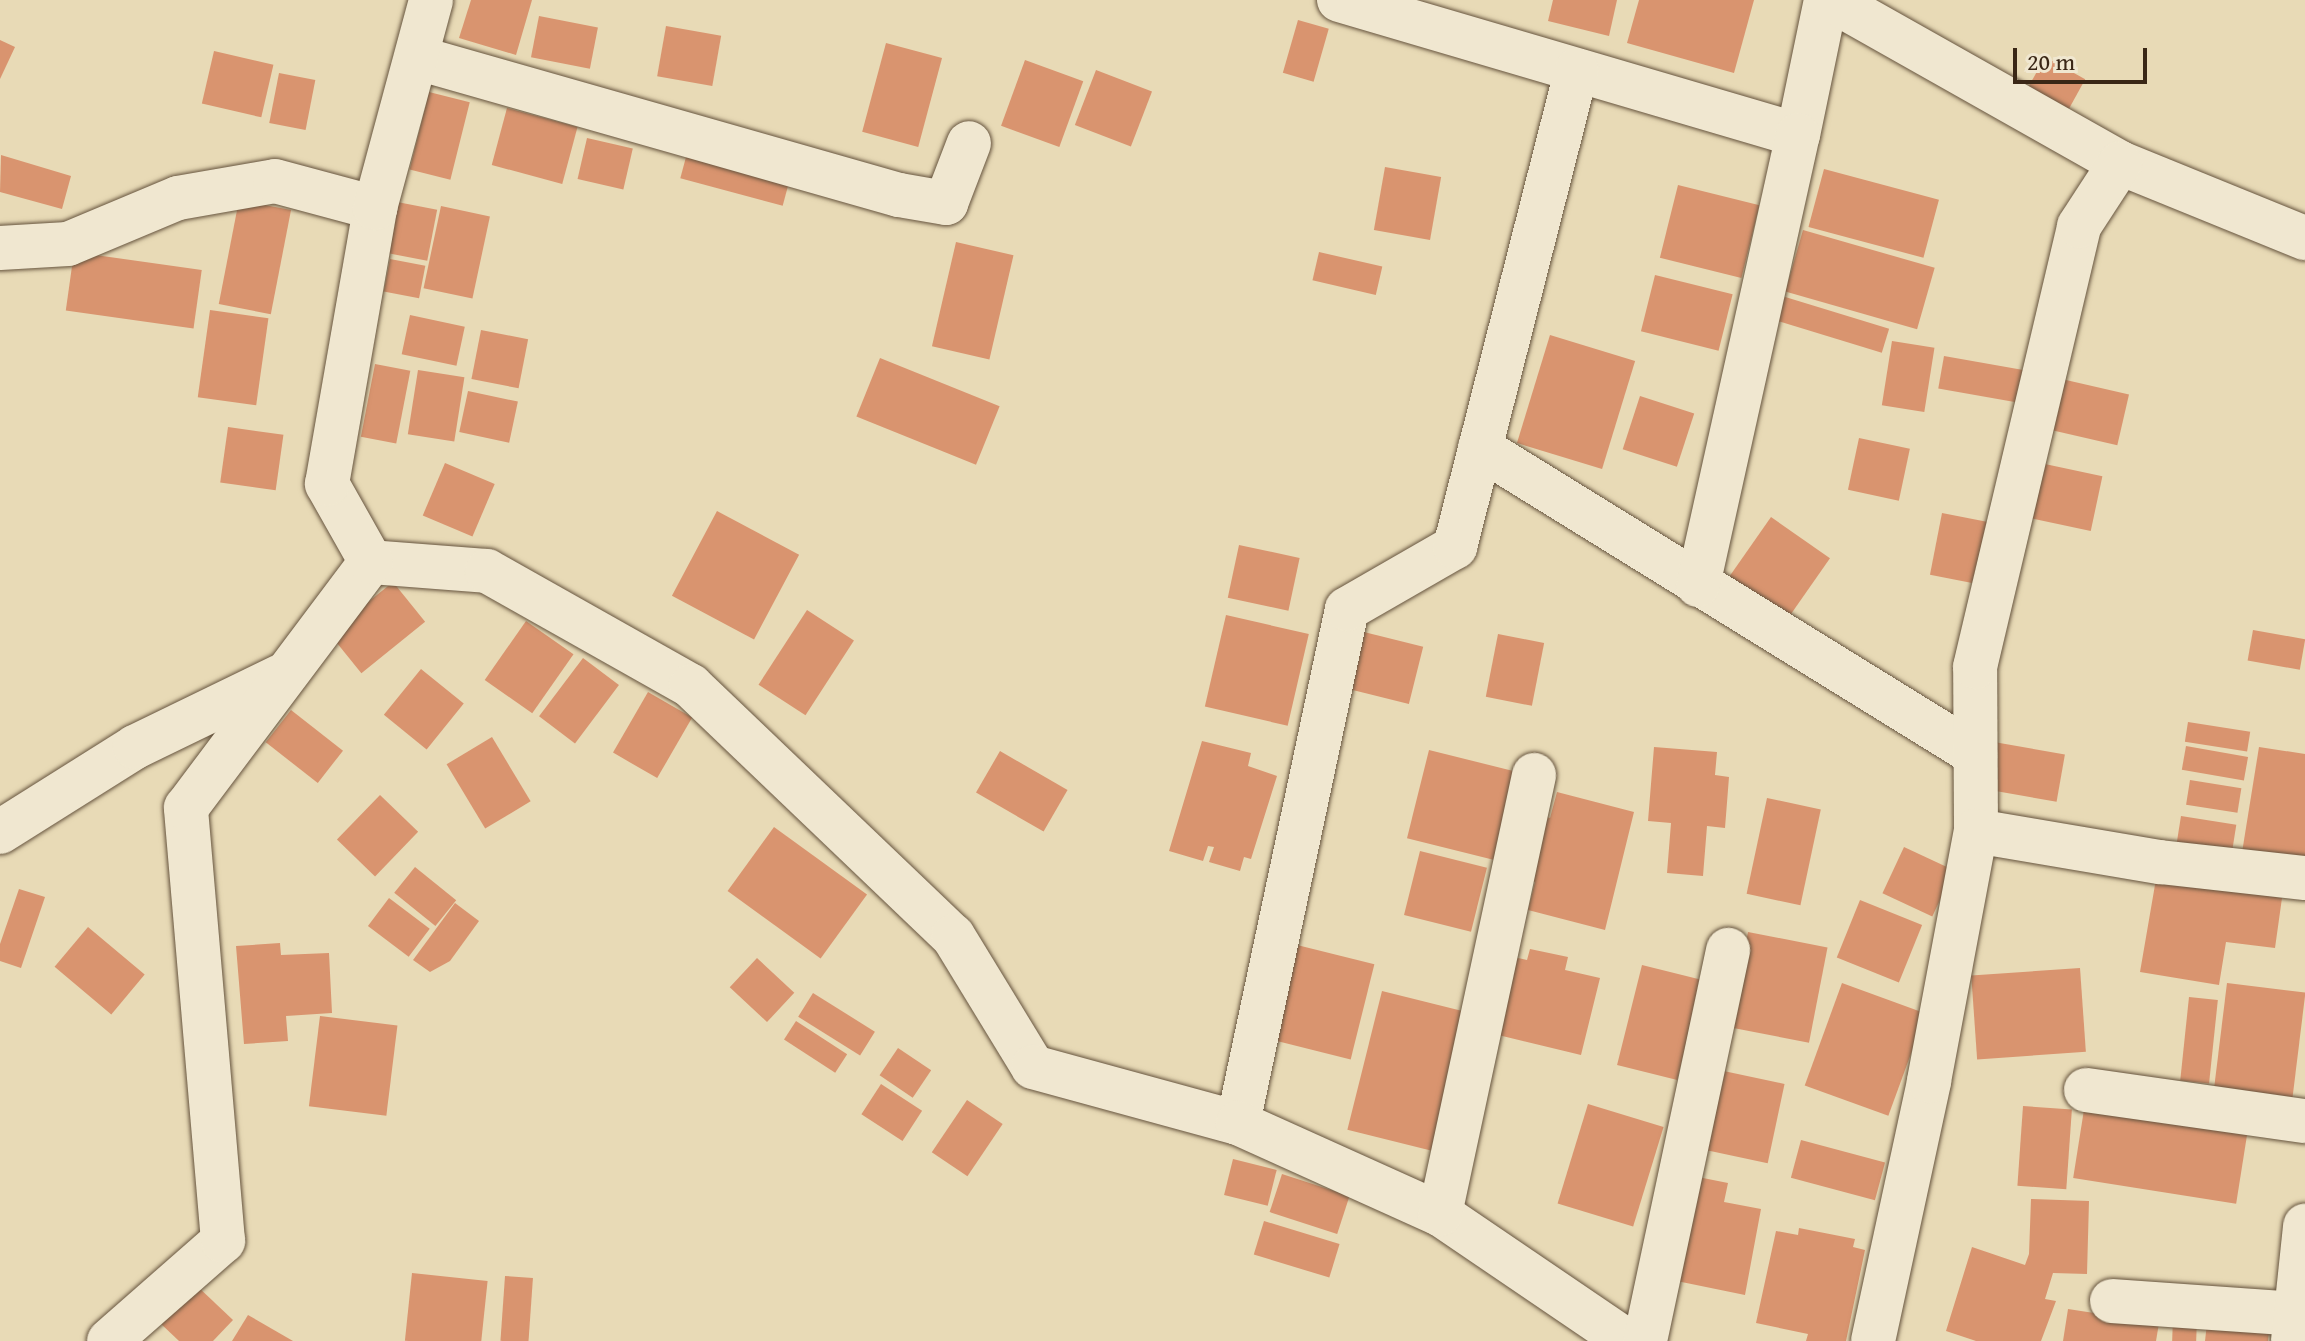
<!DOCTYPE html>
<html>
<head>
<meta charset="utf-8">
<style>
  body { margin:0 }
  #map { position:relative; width:2305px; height:1341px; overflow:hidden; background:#e8dab6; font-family:"Gentium Book Plus",serif }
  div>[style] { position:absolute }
  .building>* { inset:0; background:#d9946f; transform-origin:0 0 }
  .roads { filter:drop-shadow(0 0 2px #66543e) drop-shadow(0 0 2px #66543e) }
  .minor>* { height:44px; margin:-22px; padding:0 22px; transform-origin:22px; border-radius:22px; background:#f0e7d0 }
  span { translate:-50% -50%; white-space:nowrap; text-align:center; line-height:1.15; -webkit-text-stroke:7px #f0e7d0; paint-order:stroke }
  .scale { position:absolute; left:2013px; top:48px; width:134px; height:36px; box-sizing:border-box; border:4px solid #3a2716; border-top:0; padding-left:10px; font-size:24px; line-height:28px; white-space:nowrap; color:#3a2716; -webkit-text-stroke:6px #f0e7d0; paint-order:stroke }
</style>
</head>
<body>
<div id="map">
  <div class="building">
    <i style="clip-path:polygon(471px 0,532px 0,516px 55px,459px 38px)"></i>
    <i style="clip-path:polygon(1553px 0,1617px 0,1609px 36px,1548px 21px)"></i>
    <i style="clip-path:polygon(1639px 0,1754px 0,1734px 73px,1627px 43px)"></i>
    <i style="left:539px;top:16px;width:60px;height:42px;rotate:11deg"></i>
    <i style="left:1298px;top:20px;width:32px;height:55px;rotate:16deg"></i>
    <i style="left:666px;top:26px;width:56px;height:51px;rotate:10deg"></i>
    <i style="clip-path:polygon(0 40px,15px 47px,0 79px)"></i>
    <i style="left:886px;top:43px;width:58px;height:92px;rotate:15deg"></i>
    <i style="left:214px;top:51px;width:61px;height:54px;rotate:13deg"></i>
    <i style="left:2045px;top:57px;width:46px;height:35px;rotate:29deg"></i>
    <i style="left:1025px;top:60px;width:62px;height:70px;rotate:20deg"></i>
    <i style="left:1096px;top:70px;width:60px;height:59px;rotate:21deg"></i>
    <i style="left:279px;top:73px;width:37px;height:51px;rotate:11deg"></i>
    <i style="left:429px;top:92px;width:42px;height:80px;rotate:14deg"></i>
    <i style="left:507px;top:108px;width:73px;height:59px;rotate:15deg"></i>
    <i style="left:587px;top:138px;width:47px;height:42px;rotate:13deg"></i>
    <i style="clip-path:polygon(1px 155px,71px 176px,62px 209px,0 192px)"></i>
    <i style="left:686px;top:157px;width:106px;height:22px;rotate:15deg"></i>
    <i style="left:1385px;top:167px;width:57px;height:64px;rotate:10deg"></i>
    <i style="left:1824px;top:169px;width:119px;height:60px;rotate:15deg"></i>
    <i style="left:1678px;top:185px;width:84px;height:75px;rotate:14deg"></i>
    <i style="left:239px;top:200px;width:53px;height:106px;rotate:11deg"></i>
    <i style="left:392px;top:201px;width:46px;height:52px;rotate:11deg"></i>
    <i style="left:441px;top:206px;width:50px;height:84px;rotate:12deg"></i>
    <i style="left:1803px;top:230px;width:137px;height:64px;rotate:16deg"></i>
    <i style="left:956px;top:242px;width:59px;height:107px;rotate:13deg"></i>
    <i style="left:74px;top:252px;width:129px;height:59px;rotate:8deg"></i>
    <i style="left:1319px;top:252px;width:65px;height:29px;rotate:13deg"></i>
    <i style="left:390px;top:259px;width:36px;height:33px;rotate:11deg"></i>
    <i style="left:1655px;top:275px;width:80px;height:58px;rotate:14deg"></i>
    <i style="left:1782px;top:296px;width:112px;height:25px;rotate:17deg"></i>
    <i style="left:210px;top:310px;width:59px;height:88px;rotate:8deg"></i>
    <i style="left:410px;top:315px;width:56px;height:40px;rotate:12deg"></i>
    <i style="left:481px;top:330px;width:48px;height:50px;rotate:11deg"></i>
    <i style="left:1550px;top:335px;width:89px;height:113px;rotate:17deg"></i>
    <i style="left:1892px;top:341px;width:43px;height:65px;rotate:9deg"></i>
    <i style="left:1944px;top:356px;width:89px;height:33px;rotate:10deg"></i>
    <i style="left:880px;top:358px;width:129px;height:63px;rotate:22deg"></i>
    <i style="left:375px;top:364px;width:36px;height:74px;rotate:11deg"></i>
    <i style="left:418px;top:370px;width:47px;height:65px;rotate:9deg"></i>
    <i style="left:2053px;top:377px;width:78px;height:52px;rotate:13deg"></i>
    <i style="left:468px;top:391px;width:51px;height:42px;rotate:12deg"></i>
    <i style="left:1640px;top:396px;width:57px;height:56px;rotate:18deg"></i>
    <i style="left:228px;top:427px;width:56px;height:56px;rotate:8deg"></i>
    <i style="left:1859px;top:438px;width:52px;height:53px;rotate:12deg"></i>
    <i style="left:2031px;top:461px;width:73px;height:56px;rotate:12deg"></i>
    <i style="left:445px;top:463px;width:54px;height:57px;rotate:23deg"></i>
    <i style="left:717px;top:511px;width:93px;height:96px;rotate:28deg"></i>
    <i style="left:1942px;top:513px;width:52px;height:63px;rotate:11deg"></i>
    <i style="left:1771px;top:517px;width:72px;height:85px;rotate:35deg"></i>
    <i style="left:1239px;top:545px;width:62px;height:54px;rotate:12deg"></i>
    <i style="left:393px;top:582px;width:51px;height:82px;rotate:51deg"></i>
    <i style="left:807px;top:610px;width:56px;height:89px;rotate:33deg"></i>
    <i style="left:1226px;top:615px;width:85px;height:94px;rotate:13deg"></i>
    <i style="left:526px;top:621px;width:58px;height:72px;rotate:35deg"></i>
    <i style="left:2253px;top:630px;width:53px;height:31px;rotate:10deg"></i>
    <i style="left:1364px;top:632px;width:61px;height:59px;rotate:14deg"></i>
    <i style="left:1498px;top:634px;width:47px;height:64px;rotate:11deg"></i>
    <i style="left:583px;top:658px;width:45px;height:73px;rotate:37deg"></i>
    <i style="left:421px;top:669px;width:55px;height:59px;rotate:39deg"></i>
    <i style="left:648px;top:692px;width:51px;height:70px;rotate:30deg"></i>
    <i style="left:291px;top:710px;width:66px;height:41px;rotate:38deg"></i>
    <i style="left:2188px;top:722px;width:63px;height:20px;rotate:9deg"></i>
    <i style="left:492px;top:737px;width:75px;height:53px;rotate:59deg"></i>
    <i style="clip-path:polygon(1202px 741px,1251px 753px,1248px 766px,1277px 776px,1251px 859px,1244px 857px,1240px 871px,1209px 862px,1214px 847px,1208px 846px,1203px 861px,1169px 851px)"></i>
    <i style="left:1994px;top:742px;width:72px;height:48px;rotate:10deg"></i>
    <i style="left:2186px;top:746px;width:63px;height:24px;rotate:10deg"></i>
    <i style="clip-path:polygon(1654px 747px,1717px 752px,1715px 775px,1729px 777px,1725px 828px,1707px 826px,1703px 876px,1667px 873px,1671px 823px,1648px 821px)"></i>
    <i style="clip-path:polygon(2259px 747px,2305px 754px,2305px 876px,2240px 865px)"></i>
    <i style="left:1429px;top:750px;width:92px;height:91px;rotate:14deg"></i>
    <i style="left:1000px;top:751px;width:78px;height:48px;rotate:30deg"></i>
    <i style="left:2190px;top:780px;width:52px;height:25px;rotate:9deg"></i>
    <i style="clip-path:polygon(1557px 792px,1634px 812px,1605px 930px,1528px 910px,1535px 882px,1524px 880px,1540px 815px,1550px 818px)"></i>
    <i style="left:380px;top:795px;width:53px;height:62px;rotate:44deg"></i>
    <i style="left:1767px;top:798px;width:55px;height:98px;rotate:12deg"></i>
    <i style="left:2181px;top:816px;width:56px;height:35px;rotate:9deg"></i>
    <i style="left:774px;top:827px;width:115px;height:79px;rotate:36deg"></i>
    <i style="left:1904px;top:847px;width:55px;height:51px;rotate:25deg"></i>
    <i style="left:1420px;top:851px;width:69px;height:66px;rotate:14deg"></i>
    <i style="left:415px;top:867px;width:53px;height:33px;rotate:39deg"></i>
    <i style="clip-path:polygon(2156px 879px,2282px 898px,2275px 948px,2226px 942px,2219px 985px,2140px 972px)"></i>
    <i style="clip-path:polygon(19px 889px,45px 897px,21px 968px,0 961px,0 944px)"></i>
    <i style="left:389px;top:898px;width:51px;height:35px;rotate:37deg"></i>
    <i style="left:1860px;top:900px;width:67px;height:62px;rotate:22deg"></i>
    <i style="clip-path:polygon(455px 903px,479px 921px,450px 961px,430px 972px,413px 960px)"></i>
    <i style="left:88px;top:927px;width:74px;height:52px;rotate:40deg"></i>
    <i style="left:1748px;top:932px;width:81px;height:97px;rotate:11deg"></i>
    <i style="clip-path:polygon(280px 943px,281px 955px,329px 953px,332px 1013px,286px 1016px,288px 1041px,244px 1044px,236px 946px)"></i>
    <i style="left:1289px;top:943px;width:88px;height:98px;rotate:14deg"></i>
    <i style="clip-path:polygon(1530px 949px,1568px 957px,1565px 970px,1600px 978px,1581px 1055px,1490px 1033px,1509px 956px,1527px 960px)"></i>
    <i style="left:757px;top:958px;width:51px;height:40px;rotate:43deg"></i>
    <i style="left:1642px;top:965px;width:62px;height:103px;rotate:14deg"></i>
    <i style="left:2080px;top:968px;width:84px;height:109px;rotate:86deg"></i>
    <i style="left:1842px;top:983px;width:89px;height:109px;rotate:20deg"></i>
    <i style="left:2227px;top:983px;width:79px;height:109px;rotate:7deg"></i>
    <i style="left:1382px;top:991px;width:89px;height:143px;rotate:14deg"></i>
    <i style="left:813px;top:993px;width:73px;height:28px;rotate:32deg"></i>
    <i style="left:2189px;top:997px;width:29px;height:84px;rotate:6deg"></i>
    <i style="left:320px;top:1016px;width:78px;height:91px;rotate:7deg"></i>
    <i style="left:796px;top:1021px;width:61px;height:22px;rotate:33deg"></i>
    <i style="left:898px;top:1048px;width:40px;height:33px;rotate:34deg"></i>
    <i style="left:1719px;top:1070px;width:67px;height:81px;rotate:12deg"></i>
    <i style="left:881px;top:1084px;width:49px;height:36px;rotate:33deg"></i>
    <i style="left:2086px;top:1097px;width:165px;height:82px;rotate:9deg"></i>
    <i style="left:967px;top:1100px;width:43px;height:63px;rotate:34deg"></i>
    <i style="left:1588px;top:1104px;width:79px;height:104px;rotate:17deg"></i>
    <i style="left:2023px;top:1106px;width:49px;height:80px;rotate:4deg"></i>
    <i style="left:1801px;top:1140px;width:87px;height:39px;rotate:15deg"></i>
    <i style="left:1233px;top:1159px;width:45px;height:37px;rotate:14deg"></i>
    <i style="left:1282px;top:1174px;width:71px;height:40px;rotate:18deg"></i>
    <i style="clip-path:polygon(1688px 1175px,1728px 1183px,1724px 1202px,1761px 1209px,1745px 1295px,1667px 1279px)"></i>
    <i style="clip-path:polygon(2031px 1199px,2089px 1201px,2087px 1274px,2053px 1273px,2045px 1299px,2056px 1301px,2041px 1341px,1976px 1341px,1946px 1331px,1972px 1247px,2025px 1265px,2029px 1254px)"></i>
    <i style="left:1264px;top:1221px;width:79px;height:35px;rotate:17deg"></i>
    <i style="clip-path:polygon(1799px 1228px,1855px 1239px,1853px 1247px,1865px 1250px,1846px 1341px,1806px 1341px,1808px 1334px,1756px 1323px,1776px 1231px,1798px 1235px)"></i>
    <i style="left:412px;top:1273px;width:76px;height:68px;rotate:6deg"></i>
    <i style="left:505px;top:1276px;width:28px;height:65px;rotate:4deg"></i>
    <i style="clip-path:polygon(196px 1285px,233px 1320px,213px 1341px,179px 1341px,159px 1322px)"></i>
    <i style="clip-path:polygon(2068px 1309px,2159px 1323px,2156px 1341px,2063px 1341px)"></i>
    <i style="clip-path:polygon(248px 1315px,293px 1341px,232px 1341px)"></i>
    <i style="clip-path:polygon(2208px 1315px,2270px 1321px,2268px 1341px,2205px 1341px)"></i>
    <i style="left:2173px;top:1317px;width:24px;height:24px;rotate:2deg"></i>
  </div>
  <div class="roads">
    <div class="minor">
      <i style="left:1339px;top:0;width:478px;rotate:16.4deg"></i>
      <i style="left:1798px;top:135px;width:138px;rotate:-78.3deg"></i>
      <i style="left:1831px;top:0;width:332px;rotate:29.4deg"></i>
      <i style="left:2120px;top:163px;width:200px;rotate:22.1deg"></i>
      <i style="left:418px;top:58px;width:500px;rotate:15.9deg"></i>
      <i style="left:899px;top:195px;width:48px;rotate:9.7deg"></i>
      <i style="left:946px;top:203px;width:64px;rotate:-69deg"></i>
      <i style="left:0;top:248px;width:68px;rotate:-3.4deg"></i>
      <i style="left:68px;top:244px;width:119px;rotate:-22.7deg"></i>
      <i style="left:178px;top:198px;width:98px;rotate:-9.9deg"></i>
      <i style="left:275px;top:181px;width:104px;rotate:15.1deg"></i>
      <i style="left:1480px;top:448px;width:582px;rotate:31.72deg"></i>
      <i style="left:371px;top:562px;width:116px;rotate:4.4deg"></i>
      <i style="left:487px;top:571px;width:234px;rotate:29.4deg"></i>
      <i style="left:691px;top:686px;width:362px;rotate:43.7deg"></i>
      <i style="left:953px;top:936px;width:153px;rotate:58.6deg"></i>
      <i style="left:1033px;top:1067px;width:213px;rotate:15.3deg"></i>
      <i style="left:1238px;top:1123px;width:525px;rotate:-78.03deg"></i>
      <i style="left:1347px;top:609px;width:125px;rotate:-29.9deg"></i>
      <i style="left:1455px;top:547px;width:492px;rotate:-75.7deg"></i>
      <i style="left:1698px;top:585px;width:461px;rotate:-77.5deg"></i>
      <i style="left:1976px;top:831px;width:164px;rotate:-90.3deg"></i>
      <i style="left:1975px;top:667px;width:453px;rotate:-76.7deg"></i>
      <i style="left:2079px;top:226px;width:75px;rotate:-56.9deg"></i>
      <i style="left:0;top:832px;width:160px;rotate:-32.2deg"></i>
      <i style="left:135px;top:747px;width:162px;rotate:-25.9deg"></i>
      <i style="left:2086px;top:1090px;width:221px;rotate:8.1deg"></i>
      <i style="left:1238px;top:1123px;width:222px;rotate:24.3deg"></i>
      <i style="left:1440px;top:1214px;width:226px;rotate:34.2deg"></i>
      <i style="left:1440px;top:1214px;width:449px;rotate:-77.9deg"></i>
      <i style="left:2112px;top:1301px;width:184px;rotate:4deg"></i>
      <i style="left:109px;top:1341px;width:152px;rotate:-41.3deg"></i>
      <i style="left:223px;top:1241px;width:435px;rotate:-94.9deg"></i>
      <i style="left:186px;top:808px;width:308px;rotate:-53.1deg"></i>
      <i style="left:371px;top:562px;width:90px;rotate:-119.4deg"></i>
      <i style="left:327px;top:484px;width:280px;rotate:-80.1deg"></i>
      <i style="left:375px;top:208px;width:215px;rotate:-74.9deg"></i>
      <i style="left:1645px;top:1341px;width:400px;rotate:-78deg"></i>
      <i style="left:1873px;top:1341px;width:266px;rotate:-77.8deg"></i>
      <i style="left:1929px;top:1081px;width:254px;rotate:-79.4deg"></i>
      <i style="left:1976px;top:831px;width:187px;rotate:9.6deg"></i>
      <i style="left:2160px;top:862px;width:146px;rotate:6.3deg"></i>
      <i style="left:2293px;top:1341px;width:116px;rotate:-84deg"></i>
    </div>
  </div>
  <div class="scale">20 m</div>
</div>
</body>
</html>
